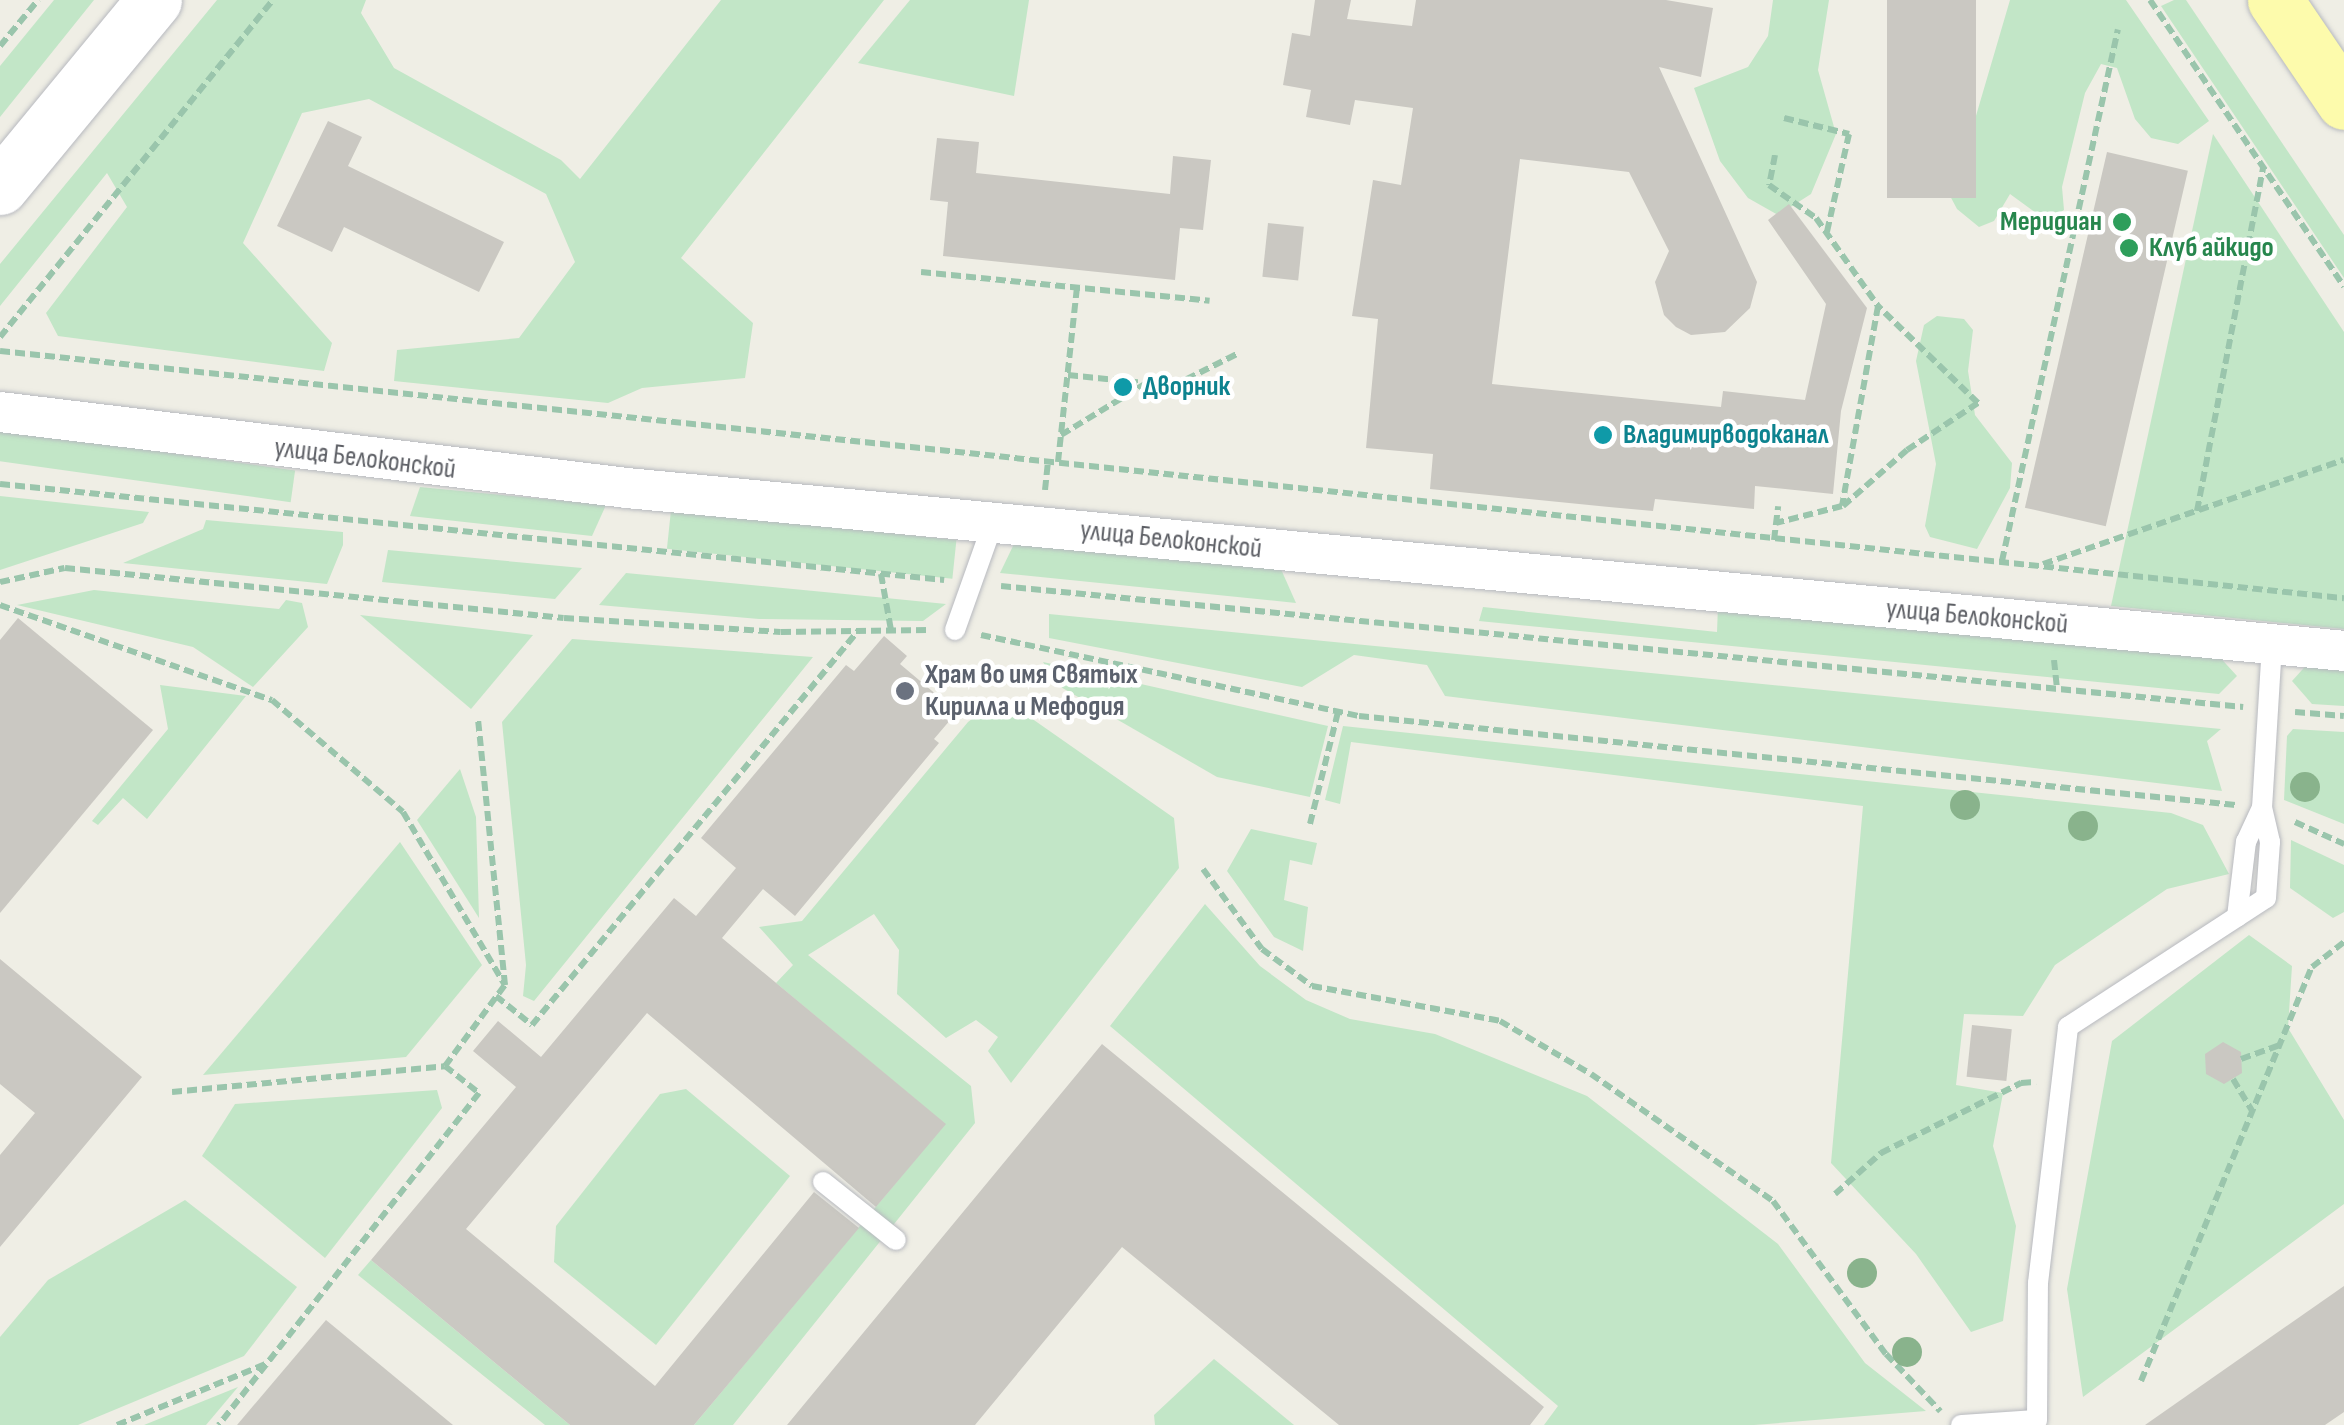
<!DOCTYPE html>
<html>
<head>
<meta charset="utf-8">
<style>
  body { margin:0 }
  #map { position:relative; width:2344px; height:1425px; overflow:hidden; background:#efeee5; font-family:"Sofia Sans Condensed",sans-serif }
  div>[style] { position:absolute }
  .green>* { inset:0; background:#c2e6c7; transform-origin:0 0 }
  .building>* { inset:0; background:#cac8c2; transform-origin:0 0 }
  .path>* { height:6px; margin-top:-3px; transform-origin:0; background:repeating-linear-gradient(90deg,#9ac5ac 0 10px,transparent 0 15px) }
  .roads { filter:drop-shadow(0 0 2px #b7b9bf) drop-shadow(0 0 2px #b7b9bf) }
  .lane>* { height:20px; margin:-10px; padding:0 10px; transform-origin:10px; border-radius:10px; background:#fff }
  .street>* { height:40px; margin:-20px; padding:0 20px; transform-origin:20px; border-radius:20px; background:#fff }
  .secondary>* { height:55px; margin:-27.5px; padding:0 27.5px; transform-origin:27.5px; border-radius:27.5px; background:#fff }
  .primary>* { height:55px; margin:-27.5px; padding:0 27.5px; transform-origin:27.5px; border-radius:27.5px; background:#fdfbac }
  .trees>* { width:30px; height:30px; margin:-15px; border-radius:50%; background:#89b38c }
  .dots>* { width:28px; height:28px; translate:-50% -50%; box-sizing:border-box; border:5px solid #fff; border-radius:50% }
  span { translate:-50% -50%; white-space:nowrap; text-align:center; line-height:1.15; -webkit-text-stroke:9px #fff; paint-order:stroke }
  .leisure-label { font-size:28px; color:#27864d; font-weight:700 }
  .right { translate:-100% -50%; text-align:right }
  .left { translate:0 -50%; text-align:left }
  .culture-label { font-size:28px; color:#0d838f; font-weight:700 }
  .street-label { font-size:28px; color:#5d5f65 }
  .worship-label { font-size:28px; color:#5b616d; font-weight:700 }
</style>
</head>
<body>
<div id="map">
  <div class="green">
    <i style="clip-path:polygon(54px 0,94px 0,0 117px,0 66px)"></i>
    <i style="clip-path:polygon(217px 0,366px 0,361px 13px,394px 68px,561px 160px,580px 179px,721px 0,884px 0,681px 258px,753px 323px,745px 378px,642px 388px,608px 403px,394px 381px,397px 350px,519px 338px,575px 262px,546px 194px,369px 99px,302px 113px,243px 243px,332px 343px,324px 371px,58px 336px,46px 313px,127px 207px,107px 173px,0 306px,0 264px)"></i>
    <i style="clip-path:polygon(910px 0,1029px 0,1014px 96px,858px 63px)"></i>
    <i style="clip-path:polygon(1773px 0,1829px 0,1818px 70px,1836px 134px,1811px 194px,1778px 215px,1748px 198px,1720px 161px,1694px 88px,1748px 67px,1768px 36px)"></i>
    <i style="clip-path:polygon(2010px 0,2126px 0,2209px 121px,2178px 144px,2151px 138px,2135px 119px,2117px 68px,2101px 64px,2085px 93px,2062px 187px,2064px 210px,2047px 221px,2010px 194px,1994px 221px,1979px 227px,1957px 209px,1939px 175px,1968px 143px)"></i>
    <i style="clip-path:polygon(2174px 0,2186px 0,2344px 235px,2344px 278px,2161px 6px)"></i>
    <i style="clip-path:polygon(2213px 134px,2344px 332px,2344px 629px,2111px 606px)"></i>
    <i style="clip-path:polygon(1937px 316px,1964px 319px,1973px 330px,1968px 371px,1975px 415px,2012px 463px,2010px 488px,1977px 549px,1930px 537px,1925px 526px,1936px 464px,1916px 361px,1924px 325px)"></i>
    <i style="left:0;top:429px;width:298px;height:32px;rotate:8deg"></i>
    <i style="clip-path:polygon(420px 487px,606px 505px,592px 536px,410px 516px)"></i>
    <i style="clip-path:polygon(0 496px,149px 512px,143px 523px,0 570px)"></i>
    <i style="left:671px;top:510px;width:287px;height:39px;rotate:6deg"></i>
    <i style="clip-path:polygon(206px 520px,343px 532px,343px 545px,327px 584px,123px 563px,203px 529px)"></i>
    <i style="clip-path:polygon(1014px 544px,1280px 567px,1296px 603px,1000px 573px)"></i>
    <i style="clip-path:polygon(388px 550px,582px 568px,555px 599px,382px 582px)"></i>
    <i style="clip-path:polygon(626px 573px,886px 598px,946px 604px,923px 621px,759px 619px,599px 605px)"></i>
    <i style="clip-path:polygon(94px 590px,279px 609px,286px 600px,302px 603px,308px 627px,253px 687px,193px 647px,17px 605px)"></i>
    <i style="clip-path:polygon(1718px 606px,2216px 653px,2237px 676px,2219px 694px,1479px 621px,1483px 607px,1717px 632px)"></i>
    <i style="clip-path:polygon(1049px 614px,2221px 729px,2207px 741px,2222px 791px,1445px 696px,1427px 665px,1354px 655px,1302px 687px,1049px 638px)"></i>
    <i style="clip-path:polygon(360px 615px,533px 635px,471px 709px)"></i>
    <i style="clip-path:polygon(572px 639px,813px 657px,534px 1001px,523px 996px,526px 965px,502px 722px)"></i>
    <i style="clip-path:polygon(2312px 659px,2344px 662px,2344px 706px,2312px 704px,2292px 681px)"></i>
    <i style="clip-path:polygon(1043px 662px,1328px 726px,1310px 797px,1217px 777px,1059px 686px)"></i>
    <i style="clip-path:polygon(160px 685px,246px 696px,147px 819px,123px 798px,98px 825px,92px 821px,168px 729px)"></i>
    <i style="clip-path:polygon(1001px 697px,1174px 818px,1179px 868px,1011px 1083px,988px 1051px,998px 1037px,976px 1020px,946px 1038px,897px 994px,899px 950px,874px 914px,808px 955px,971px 1086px,975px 1123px,733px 1425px,694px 1425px,945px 1124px,776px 983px,793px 965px,759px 927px,802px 921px,968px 722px)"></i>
    <i style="clip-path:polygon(1343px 726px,2171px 813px,2203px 825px,2229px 874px,2167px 889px,2055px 965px,2023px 1016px,1964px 1014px,1956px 1085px,2003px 1093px,1993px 1146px,2016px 1226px,2003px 1321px,1971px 1332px,1916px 1254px,1831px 1163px,1863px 806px,1351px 742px,1340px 804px,1325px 800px)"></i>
    <i style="clip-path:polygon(2293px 729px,2344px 732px,2344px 824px,2284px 800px,2287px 736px)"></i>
    <i style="clip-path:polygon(460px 769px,476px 817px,479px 918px,417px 820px)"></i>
    <i style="clip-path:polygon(1251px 829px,1317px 843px,1312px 865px,1290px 860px,1284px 900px,1308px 907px,1303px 951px,1274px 937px,1227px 871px)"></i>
    <i style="clip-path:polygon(2291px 840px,2344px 865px,2344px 912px,2333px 918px,2290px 888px)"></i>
    <i style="clip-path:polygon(400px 842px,482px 965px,406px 1057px,203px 1075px)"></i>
    <i style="clip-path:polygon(1205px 904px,1260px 966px,1306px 1000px,1350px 1019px,1435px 1034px,1587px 1096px,1778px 1244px,1865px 1363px,1926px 1411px,1754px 1425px,1544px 1425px,1558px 1406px,1110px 1026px)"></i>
    <i style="clip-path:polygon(2249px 935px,2292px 966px,2288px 1028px,2344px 1120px,2344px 1204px,2083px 1397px,2067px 1289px,2112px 1041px)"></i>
    <i style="clip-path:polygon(686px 1089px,790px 1176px,656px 1345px,554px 1262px,556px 1226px,660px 1094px)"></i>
    <i style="clip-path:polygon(437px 1090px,442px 1108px,325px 1258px,202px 1156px,235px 1104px)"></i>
    <i style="clip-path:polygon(185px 1200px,297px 1287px,244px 1356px,78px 1425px,0 1425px,0 1337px,48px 1280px)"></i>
    <i style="clip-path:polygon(371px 1260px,570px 1425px,545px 1425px,358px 1275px)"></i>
    <i style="clip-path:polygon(1214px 1359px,1294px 1425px,1155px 1425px,1154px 1415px)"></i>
    <i style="clip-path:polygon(238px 1387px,206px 1425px,144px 1425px)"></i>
  </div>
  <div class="building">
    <i style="clip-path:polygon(1315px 0,1351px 0,1347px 19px,1412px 26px,1416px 0,1666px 0,1713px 8px,1701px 77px,1659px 67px,1757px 282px,1750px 308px,1725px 332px,1691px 335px,1676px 327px,1664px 315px,1655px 282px,1669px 251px,1629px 172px,1520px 159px,1492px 384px,1721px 407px,1723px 391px,1805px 400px,1826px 304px,1768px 220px,1789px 204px,1867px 308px,1841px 411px,1833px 494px,1755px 486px,1754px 509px,1655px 499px,1653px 511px,1609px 507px,1430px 489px,1433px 454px,1366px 448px,1378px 319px,1352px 316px,1373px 180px,1401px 185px,1413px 108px,1355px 100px,1350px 125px,1306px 117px,1311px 90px,1283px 85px,1292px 33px,1310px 36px)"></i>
    <i style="left:1887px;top:0;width:89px;height:198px"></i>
    <i style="clip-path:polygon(328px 121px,362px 137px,348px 166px,504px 242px,479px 292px,344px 227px,332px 252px,277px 226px)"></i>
    <i style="clip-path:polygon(937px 138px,979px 142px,976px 173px,1170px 194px,1173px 156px,1211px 160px,1203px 230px,1180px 228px,1175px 280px,943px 256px,948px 202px,930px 200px)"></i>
    <i style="left:2107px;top:152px;width:83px;height:365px;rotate:13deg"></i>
    <i style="left:1268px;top:223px;width:36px;height:54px;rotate:6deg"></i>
    <i style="clip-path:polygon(18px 618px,153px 730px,0 913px,0 640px)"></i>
    <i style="clip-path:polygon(884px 636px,907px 656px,900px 664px,957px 712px,934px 739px,939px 743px,795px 916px,763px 889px,722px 938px,946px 1124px,876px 1207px,647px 1013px,466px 1229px,655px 1386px,814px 1192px,859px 1228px,694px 1425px,570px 1425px,371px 1260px,516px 1087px,473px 1051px,498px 1021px,541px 1057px,674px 898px,696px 916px,736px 868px,701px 838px,846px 665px,854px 671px)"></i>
    <i style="clip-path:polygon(0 959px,142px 1077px,0 1247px,0 1155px,35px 1113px,0 1084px)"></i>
    <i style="left:1972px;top:1025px;width:40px;height:52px;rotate:6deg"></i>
    <i style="clip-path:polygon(2223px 1042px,2241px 1052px,2242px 1073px,2224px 1084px,2206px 1074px,2205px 1054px)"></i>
    <i style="clip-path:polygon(1102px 1044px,1544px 1407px,1530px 1425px,1339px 1425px,1122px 1247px,975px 1425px,787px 1425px)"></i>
    <i style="clip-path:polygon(2344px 1286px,2344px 1412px,2325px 1425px,2145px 1425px)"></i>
    <i style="clip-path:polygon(326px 1320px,453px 1425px,237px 1425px)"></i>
  </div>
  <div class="path">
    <i style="left:2150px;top:0;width:346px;rotate:55.9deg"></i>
    <i style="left:0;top:46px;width:60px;rotate:-50.4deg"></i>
    <i style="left:1784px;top:118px;width:67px;rotate:13.8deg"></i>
    <i style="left:1849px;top:134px;width:100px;rotate:102.7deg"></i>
    <i style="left:1775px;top:155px;width:31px;rotate:101deg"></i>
    <i style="left:1769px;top:185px;width:57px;rotate:35.1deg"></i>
    <i style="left:1816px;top:218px;width:108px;rotate:54.8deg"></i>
    <i style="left:1878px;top:306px;width:203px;rotate:100.2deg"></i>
    <i style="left:1842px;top:506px;width:68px;rotate:165.6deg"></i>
    <i style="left:921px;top:272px;width:290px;rotate:5.7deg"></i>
    <i style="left:0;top:337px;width:434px;rotate:-51deg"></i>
    <i style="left:0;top:351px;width:2357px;rotate:6.02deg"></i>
    <i style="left:1068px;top:375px;width:106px;rotate:6deg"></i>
    <i style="left:1173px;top:386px;width:72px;rotate:-26.6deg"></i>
    <i style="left:1061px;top:435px;width:98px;rotate:-31.3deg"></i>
    <i style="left:1058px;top:462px;width:175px;rotate:-83.8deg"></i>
    <i style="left:0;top:484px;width:949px;rotate:5.81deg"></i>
    <i style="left:1045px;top:490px;width:29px;rotate:-84deg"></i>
    <i style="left:1843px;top:506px;width:85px;rotate:-41.2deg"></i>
    <i style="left:1907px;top:450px;width:85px;rotate:-33.5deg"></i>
    <i style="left:1978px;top:403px;width:139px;rotate:-135.9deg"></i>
    <i style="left:2197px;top:511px;width:350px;rotate:-79.1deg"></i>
    <i style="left:1774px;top:540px;width:34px;rotate:-83deg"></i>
    <i style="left:2002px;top:561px;width:544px;rotate:-77.7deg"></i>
    <i style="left:2043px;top:564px;width:318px;rotate:-19.1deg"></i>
    <i style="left:881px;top:574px;width:57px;rotate:79.9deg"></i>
    <i style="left:0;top:582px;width:66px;rotate:-12.2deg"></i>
    <i style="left:65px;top:568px;width:501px;rotate:5.72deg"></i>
    <i style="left:564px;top:618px;width:217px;rotate:3.7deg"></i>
    <i style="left:781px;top:632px;width:148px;rotate:-0.8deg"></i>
    <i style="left:1001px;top:586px;width:1248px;rotate:5.56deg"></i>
    <i style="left:0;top:605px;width:288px;rotate:19.3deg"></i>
    <i style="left:272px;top:700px;width:172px;rotate:40.5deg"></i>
    <i style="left:403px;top:812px;width:201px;rotate:59.5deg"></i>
    <i style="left:981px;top:635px;width:387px;rotate:12.1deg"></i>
    <i style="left:1359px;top:716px;width:881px;rotate:5.8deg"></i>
    <i style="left:2054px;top:660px;width:29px;rotate:84deg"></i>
    <i style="left:2295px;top:712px;width:49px;rotate:4.7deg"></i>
    <i style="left:2295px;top:822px;width:54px;rotate:24.2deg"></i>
    <i style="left:1310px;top:824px;width:115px;rotate:-76deg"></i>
    <i style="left:1203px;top:869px;width:99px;rotate:53.6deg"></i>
    <i style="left:1262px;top:949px;width:62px;rotate:36.5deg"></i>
    <i style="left:1312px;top:986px;width:191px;rotate:10.5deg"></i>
    <i style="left:1500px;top:1021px;width:105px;rotate:30.2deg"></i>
    <i style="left:1591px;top:1074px;width:222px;rotate:34.9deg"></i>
    <i style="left:1773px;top:1201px;width:190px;rotate:53.6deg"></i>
    <i style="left:1886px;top:1354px;width:79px;rotate:46.5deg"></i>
    <i style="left:496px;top:996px;width:46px;rotate:38.9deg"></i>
    <i style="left:532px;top:1025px;width:511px;rotate:-50.4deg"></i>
    <i style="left:2241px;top:1059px;width:41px;rotate:-19.7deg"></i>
    <i style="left:445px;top:1066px;width:101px;rotate:-53.5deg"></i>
    <i style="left:505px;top:985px;width:267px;rotate:-95.8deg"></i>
    <i style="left:2233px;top:1079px;width:37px;rotate:59deg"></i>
    <i style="left:172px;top:1092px;width:274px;rotate:-5.4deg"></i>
    <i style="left:445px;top:1066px;width:43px;rotate:38.5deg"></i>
    <i style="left:479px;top:1093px;width:422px;rotate:128.1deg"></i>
    <i style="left:1835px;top:1194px;width:62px;rotate:-41.7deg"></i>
    <i style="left:1881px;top:1153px;width:157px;rotate:-26.6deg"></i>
    <i style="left:2021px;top:1083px;width:15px;rotate:-4deg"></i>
    <i style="left:2141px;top:1381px;width:448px;rotate:-67.6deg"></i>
    <i style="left:2312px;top:967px;width:41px;rotate:-38deg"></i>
    <i style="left:117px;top:1425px;width:163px;rotate:-22.3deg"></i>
  </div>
  <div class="roads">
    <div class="lane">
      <i style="left:955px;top:630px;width:114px;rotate:-70.4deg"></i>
      <i style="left:2237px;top:917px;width:76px;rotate:-83.2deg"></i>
      <i style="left:2246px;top:842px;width:38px;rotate:-65deg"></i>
      <i style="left:823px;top:1182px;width:93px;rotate:38.5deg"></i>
      <i style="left:1961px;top:1425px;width:76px;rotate:-3.8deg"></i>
      <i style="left:2037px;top:1420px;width:137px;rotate:-89.6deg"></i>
      <i style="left:2038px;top:1283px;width:258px;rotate:-83.3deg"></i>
      <i style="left:2068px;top:1027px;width:236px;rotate:-33.1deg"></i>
      <i style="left:2266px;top:898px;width:56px;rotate:-85.9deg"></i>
      <i style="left:2270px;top:842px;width:35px;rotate:-103deg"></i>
      <i style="left:2262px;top:808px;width:163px;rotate:-86.5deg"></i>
    </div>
    <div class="street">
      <i style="left:0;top:412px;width:632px;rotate:6.91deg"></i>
      <i style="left:627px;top:488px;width:1725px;rotate:5.42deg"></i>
    </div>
    <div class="secondary">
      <i style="left:0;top:187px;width:242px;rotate:-50.5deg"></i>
    </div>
    <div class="primary">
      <i style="left:2275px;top:0;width:123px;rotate:55.9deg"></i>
    </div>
  </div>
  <div class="trees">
    <i style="left:2305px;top:787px"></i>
    <i style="left:1965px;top:805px"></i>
    <i style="left:2083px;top:826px"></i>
    <i style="left:1862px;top:1273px"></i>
    <i style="left:1907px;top:1352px"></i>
  </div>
  <div class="dots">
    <i style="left:2122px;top:222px;background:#2e9e5b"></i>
    <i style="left:2129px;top:248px;background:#2e9e5b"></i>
    <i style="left:1123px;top:387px;background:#0f9aa8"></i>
    <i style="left:1603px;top:435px;background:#0f9aa8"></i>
    <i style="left:905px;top:691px;background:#6b7280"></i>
  </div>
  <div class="leisure-label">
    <span class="right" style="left:2102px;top:222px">Меридиан</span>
    <span class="left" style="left:2149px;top:248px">Клуб айкидо</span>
  </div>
  <div class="culture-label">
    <span class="left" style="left:1143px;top:387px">Дворник</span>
    <span class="left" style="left:1623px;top:435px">Владимирводоканал</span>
  </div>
  <div class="street-label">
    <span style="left:365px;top:459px;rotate:7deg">улица Белоконской</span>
    <span style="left:1171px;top:540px;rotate:6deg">улица Белоконской</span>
    <span style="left:1977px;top:617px;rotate:5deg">улица Белоконской</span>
  </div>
  <div class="worship-label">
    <span class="left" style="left:925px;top:691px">Храм во имя Святых<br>Кирилла и Мефодия</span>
  </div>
</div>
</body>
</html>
